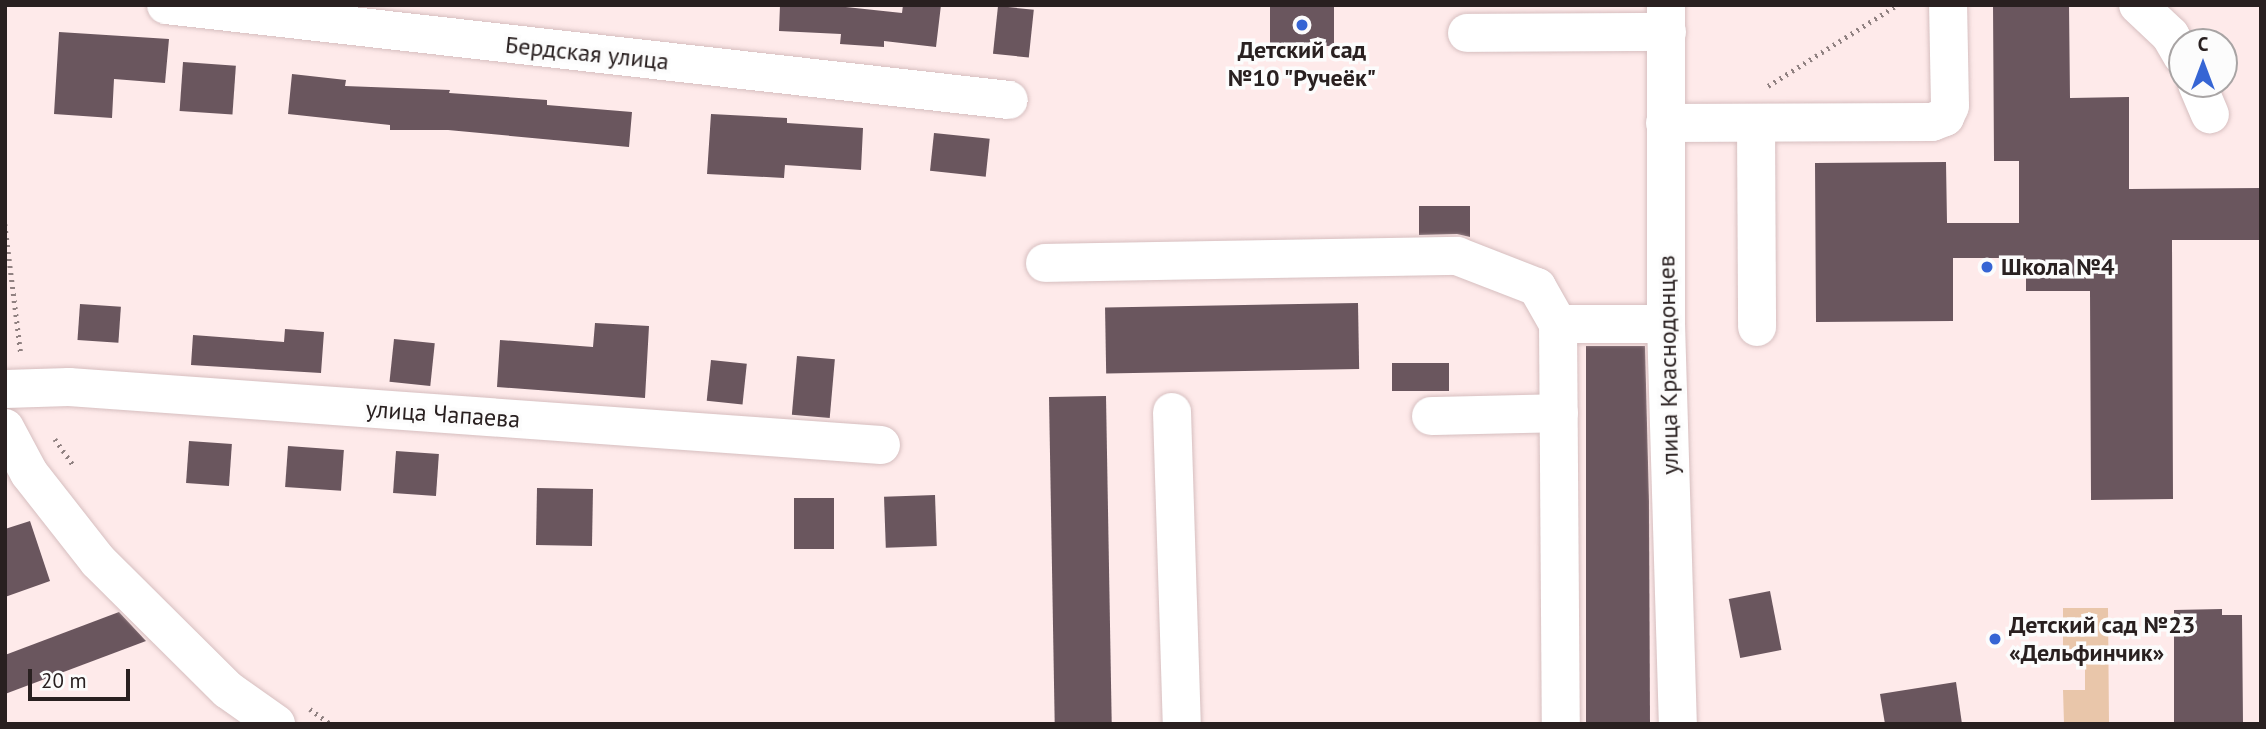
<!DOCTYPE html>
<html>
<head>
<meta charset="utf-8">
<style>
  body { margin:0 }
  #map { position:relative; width:2266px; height:729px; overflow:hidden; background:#feeaea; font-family:"PT Sans",sans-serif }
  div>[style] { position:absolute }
  .green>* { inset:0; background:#e9c6aa }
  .building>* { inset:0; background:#6a565e; transform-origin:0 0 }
  .path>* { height:4.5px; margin-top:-2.25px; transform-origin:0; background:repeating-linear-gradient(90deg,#908181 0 2px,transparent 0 7px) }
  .roads { filter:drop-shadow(0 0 2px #d6bebf) drop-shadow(0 0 2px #d6bebf) }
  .minor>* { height:38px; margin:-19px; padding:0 19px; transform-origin:19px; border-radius:19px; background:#fff }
  .major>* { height:38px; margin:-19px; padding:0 19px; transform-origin:19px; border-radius:19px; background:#fff }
  .dots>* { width:19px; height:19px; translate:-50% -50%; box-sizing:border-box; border:4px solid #fcfcfc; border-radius:50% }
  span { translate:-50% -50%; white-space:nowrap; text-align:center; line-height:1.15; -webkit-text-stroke:7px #fcfcfc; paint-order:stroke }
  .poi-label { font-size:24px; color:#292020; font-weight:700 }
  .left { translate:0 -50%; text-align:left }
  .street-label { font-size:24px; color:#292020 }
  .frame { position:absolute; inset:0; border:7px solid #292020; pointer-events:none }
  .north { position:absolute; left:2168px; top:28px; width:70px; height:70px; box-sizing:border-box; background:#fcfcfc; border:2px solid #a8a4a4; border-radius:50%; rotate:0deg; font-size:19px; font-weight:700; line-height:28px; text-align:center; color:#292020 }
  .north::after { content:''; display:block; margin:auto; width:24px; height:32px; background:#3665d4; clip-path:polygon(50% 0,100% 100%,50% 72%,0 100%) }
  .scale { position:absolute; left:28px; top:669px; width:102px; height:32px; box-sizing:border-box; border:4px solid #292020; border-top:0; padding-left:9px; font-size:21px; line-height:24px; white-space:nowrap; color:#292020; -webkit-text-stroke:5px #fcfcfc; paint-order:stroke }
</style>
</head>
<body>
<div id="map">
  <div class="green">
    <i style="clip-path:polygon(2063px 608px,2108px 608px,2109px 724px,2064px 724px,2063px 690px,2085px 690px,2085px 649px,2063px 649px)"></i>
  </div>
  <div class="building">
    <i style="clip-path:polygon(780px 5px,827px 5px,902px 13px,903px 5px,941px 5px,936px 47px,884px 41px,884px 47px,840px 44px,841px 34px,779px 31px)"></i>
    <i style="left:1270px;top:5px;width:64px;height:41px"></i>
    <i style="clip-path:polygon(1993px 5px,2069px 5px,2070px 98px,2129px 97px,2129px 189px,2261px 188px,2261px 240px,2172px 240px,2173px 499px,2091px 500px,2090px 291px,2026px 291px,2026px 258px,1953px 258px,1953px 321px,1816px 322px,1815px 163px,1946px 162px,1947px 223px,2019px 223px,2019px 161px,1994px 161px)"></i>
    <i style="left:998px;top:6px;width:36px;height:48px;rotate:6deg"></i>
    <i style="clip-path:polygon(59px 32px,169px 39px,165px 83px,114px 79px,112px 118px,54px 114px)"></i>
    <i style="left:183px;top:62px;width:53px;height:49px;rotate:4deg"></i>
    <i style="clip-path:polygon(292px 74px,346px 80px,345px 86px,450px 90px,449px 93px,547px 100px,547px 105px,632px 112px,629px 147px,448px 130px,390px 130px,390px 125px,288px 114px)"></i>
    <i style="clip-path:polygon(711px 114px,787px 118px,787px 123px,863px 128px,861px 170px,785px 165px,784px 178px,707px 174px)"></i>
    <i style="left:934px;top:133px;width:56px;height:38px;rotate:6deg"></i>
    <i style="clip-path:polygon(1419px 206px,1470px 206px,1470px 237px,1457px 234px,1419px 235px)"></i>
    <i style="left:1358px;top:303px;width:66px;height:253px;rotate:89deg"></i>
    <i style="left:80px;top:304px;width:41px;height:36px;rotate:4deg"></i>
    <i style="clip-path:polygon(595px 323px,649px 326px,645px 398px,497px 387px,500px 340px,593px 347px)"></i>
    <i style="clip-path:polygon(285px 329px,324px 332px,321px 373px,191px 365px,193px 335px,284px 342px)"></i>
    <i style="left:394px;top:339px;width:41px;height:43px;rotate:6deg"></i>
    <i style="clip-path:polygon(1586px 346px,1645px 346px,1649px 502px,1650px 724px,1586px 724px)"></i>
    <i style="left:797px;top:356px;width:38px;height:59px;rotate:5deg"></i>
    <i style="left:711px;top:360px;width:36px;height:41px;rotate:6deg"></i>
    <i style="left:1449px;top:363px;width:28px;height:57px;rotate:90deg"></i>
    <i style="left:1106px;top:396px;width:328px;height:57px;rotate:89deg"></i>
    <i style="left:189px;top:441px;width:43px;height:42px;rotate:4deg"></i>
    <i style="left:288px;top:446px;width:56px;height:41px;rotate:4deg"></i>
    <i style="left:396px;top:451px;width:43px;height:42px;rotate:4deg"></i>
    <i style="left:537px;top:488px;width:56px;height:57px;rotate:1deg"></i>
    <i style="left:935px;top:495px;width:51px;height:51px;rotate:88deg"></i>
    <i style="left:794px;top:498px;width:40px;height:51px"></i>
    <i style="clip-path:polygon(30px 521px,50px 581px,5px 597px,5px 529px)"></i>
    <i style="left:1770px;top:591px;width:60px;height:42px;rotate:79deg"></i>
    <i style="clip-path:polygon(2222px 609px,2222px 615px,2242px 615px,2243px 724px,2174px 724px,2174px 610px)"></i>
    <i style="clip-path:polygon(119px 612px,146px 641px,5px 694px,5px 655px)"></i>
    <i style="clip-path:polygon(1956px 682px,1962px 724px,1885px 724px,1880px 694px)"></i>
  </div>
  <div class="path">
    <i style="left:1768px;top:86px;width:152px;rotate:-32.1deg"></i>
    <i style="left:5px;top:224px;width:132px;rotate:83deg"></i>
    <i style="left:55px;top:439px;width:33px;rotate:55deg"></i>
    <i style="left:310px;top:709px;width:26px;rotate:36deg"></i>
  </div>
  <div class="roads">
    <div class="minor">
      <i style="left:166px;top:5px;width:848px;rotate:6.43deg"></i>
      <i style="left:1666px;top:5px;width:319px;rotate:90deg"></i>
      <i style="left:1666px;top:324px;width:400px;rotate:88.3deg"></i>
      <i style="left:2138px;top:5px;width:44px;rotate:43.2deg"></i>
      <i style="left:2170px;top:35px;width:24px;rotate:60deg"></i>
      <i style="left:1467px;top:33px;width:200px;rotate:-0.3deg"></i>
      <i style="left:2197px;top:84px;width:33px;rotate:67deg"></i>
      <i style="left:1665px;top:123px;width:267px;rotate:-0.2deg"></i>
      <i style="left:1932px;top:122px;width:14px;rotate:-21deg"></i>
      <i style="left:1945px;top:117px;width:12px;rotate:-66deg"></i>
      <i style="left:1950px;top:106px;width:101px;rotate:-91.1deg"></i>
      <i style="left:1756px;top:123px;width:204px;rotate:89.7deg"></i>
      <i style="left:1045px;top:263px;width:412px;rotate:-1deg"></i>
      <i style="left:1457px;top:256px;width:86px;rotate:21.2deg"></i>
      <i style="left:1537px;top:287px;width:43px;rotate:60.4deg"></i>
      <i style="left:1558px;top:324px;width:108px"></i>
      <i style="left:1558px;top:324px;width:400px;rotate:89.6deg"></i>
      <i style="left:5px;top:389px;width:64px;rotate:-1.8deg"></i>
      <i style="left:69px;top:387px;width:814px;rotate:4.09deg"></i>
      <i style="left:1172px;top:412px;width:312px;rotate:88.2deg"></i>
      <i style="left:1431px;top:416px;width:128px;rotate:-1.3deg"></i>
    </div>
    <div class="major">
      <i style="left:5px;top:428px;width:51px;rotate:61.9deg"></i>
      <i style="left:29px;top:473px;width:112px;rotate:51.9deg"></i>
      <i style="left:98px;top:561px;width:183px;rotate:44.8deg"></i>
      <i style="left:228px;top:690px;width:59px;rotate:35.3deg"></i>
    </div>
  </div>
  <div class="dots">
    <i style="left:1302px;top:25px;background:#3665d4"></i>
    <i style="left:1987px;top:267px;background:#3665d4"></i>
    <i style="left:1995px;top:639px;background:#3665d4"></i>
  </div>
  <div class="poi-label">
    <span style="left:1302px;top:64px">Детский сад<br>№10 "Ручеёк"</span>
    <span class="left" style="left:2001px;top:267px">Школа №4</span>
    <span class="left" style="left:2009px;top:639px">Детский сад №23<br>«Дельфинчик»</span>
  </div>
  <div class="street-label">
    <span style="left:587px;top:53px;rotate:6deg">Бердская улица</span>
    <span style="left:1668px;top:365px;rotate:-91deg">улица Краснодонцев</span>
    <span style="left:443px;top:414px;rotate:4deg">улица Чапаева</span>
  </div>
  <div class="frame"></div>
  <div class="north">С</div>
  <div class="scale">20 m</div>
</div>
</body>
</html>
